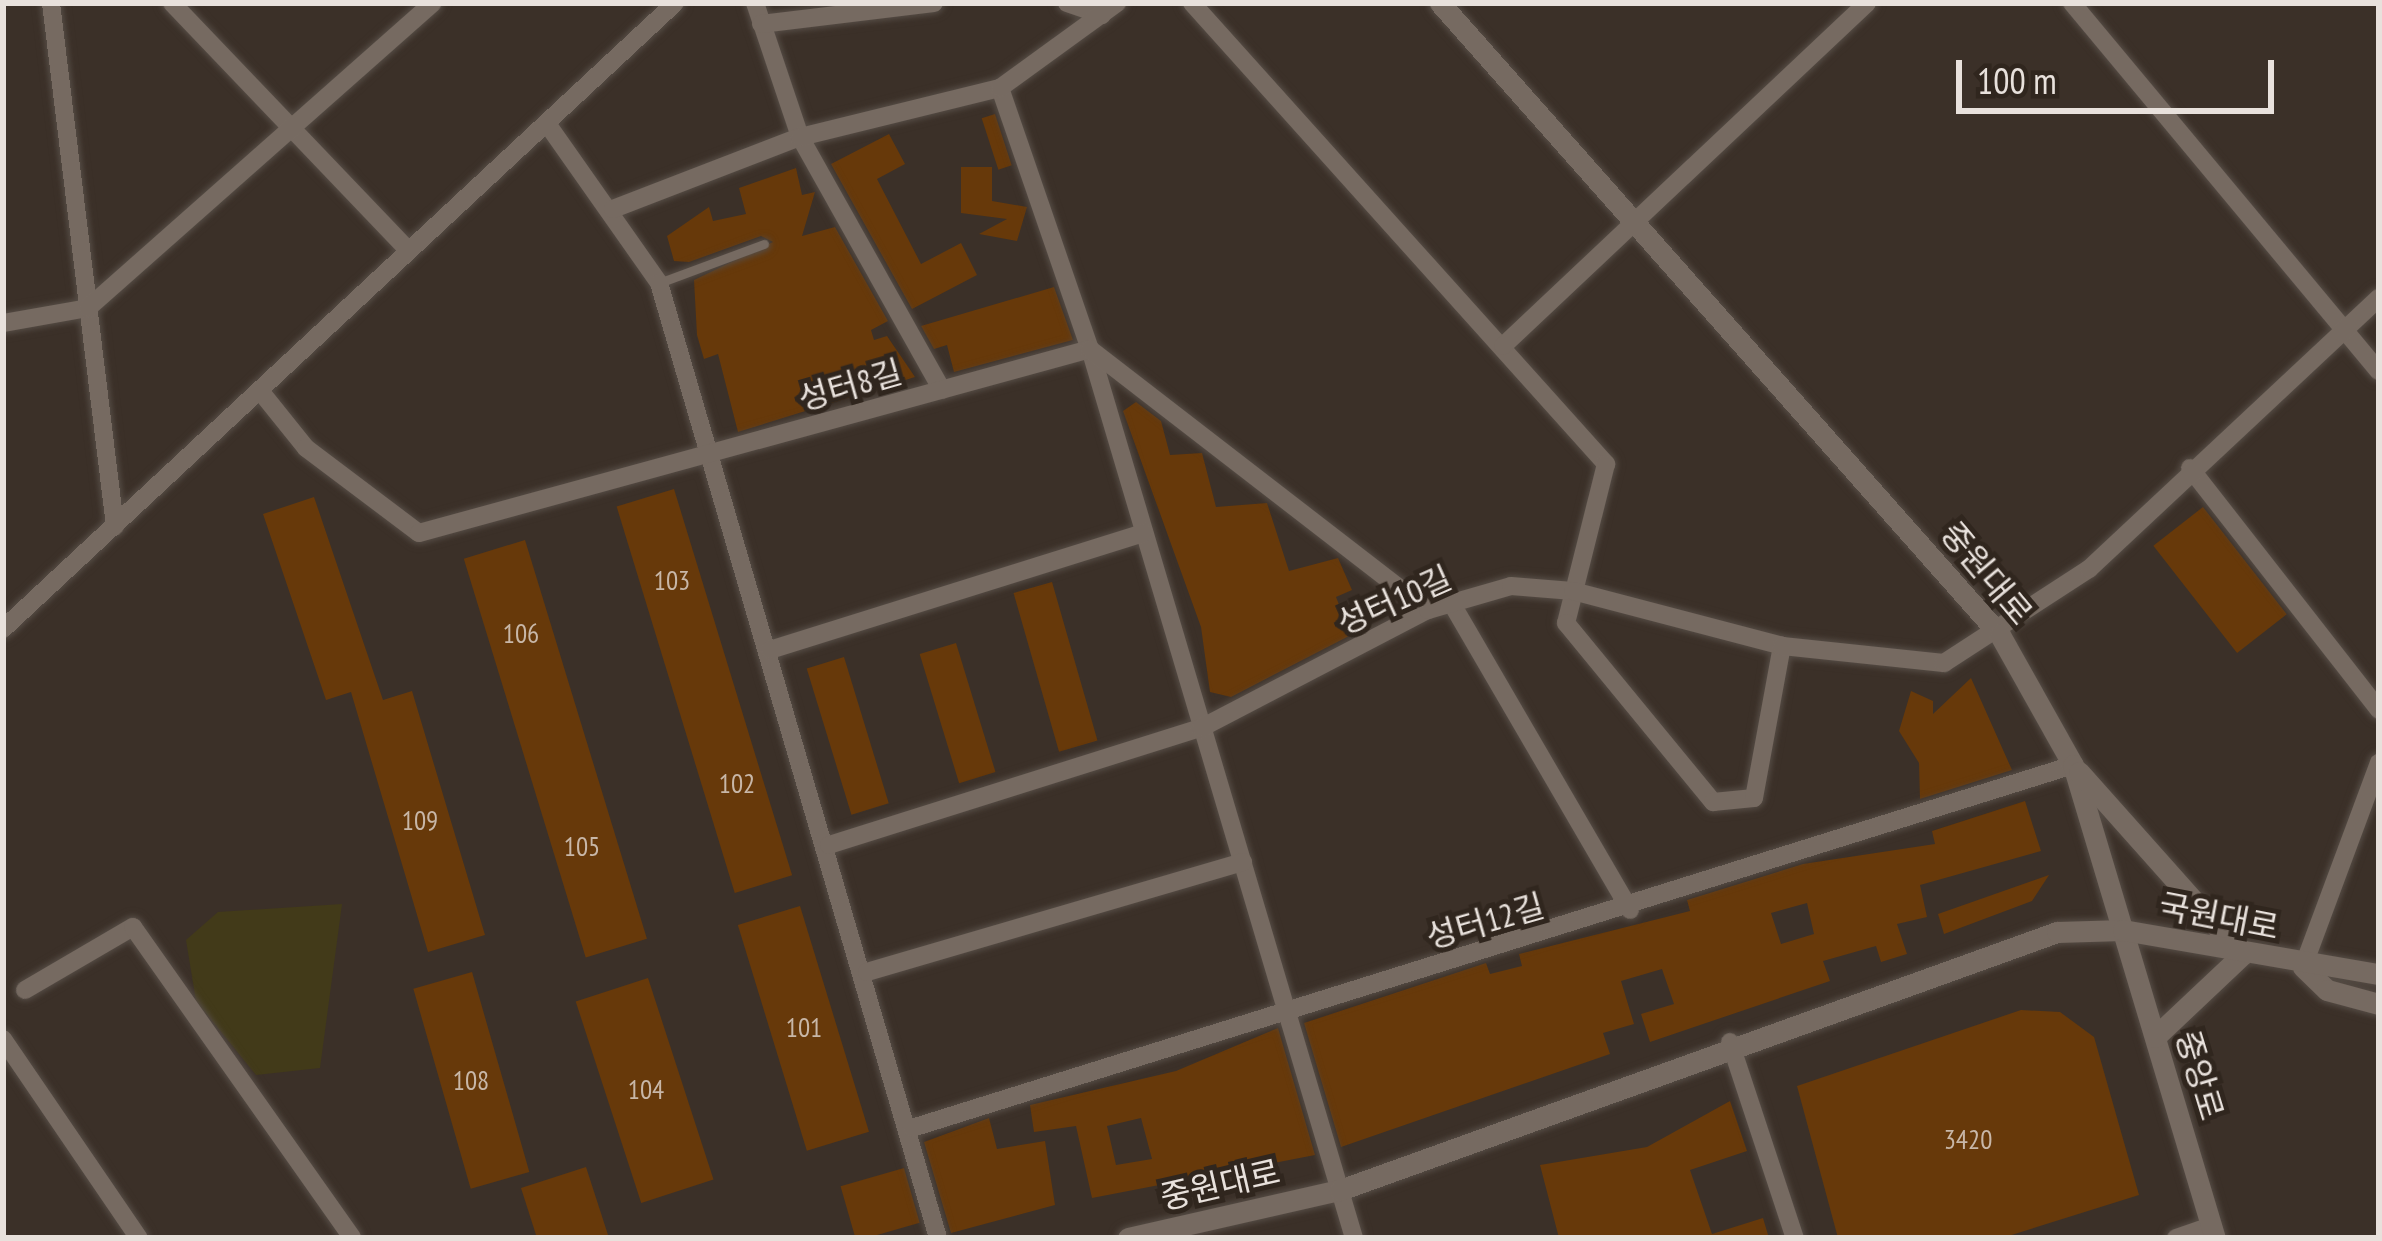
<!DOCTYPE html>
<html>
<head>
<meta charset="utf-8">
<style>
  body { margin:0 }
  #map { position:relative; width:2382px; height:1241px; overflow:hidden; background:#3b3028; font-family:"PT Sans Narrow","Noto Sans KR",sans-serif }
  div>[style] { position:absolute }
  .sand>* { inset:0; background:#423a19 }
  .building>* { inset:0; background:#67390a; transform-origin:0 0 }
  .roads { filter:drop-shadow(0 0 3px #554c45) drop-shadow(0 0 3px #554c45) }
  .service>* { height:9px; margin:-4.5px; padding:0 4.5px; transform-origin:4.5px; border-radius:4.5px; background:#766a61 }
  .minor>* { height:18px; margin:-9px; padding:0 9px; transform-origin:9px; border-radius:9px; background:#766a61 }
  .tertiary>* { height:21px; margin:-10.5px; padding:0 10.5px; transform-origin:10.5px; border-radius:10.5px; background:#766a61 }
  span { translate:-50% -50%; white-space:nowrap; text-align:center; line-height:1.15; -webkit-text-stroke:10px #30261e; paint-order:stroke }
  .number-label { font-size:27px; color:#c8b7a8 }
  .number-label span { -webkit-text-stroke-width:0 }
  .street-label { font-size:33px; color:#e8e1dc }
  .frame { position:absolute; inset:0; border:6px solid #e8e1dc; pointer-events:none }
  .scale { position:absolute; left:1956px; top:60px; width:318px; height:54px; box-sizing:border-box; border:6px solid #e8e1dc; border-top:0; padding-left:15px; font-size:36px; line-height:42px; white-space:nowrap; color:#e8e1dc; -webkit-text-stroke:9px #30261e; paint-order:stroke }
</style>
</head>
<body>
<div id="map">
  <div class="sand">
    <i style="clip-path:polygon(342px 904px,320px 1068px,256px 1075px,196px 1001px,186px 940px,218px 912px)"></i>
  </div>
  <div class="building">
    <i style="left:995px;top:114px;width:54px;height:14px;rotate:72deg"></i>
    <i style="clip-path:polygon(889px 134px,905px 164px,877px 179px,921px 264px,961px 243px,977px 275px,912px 309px,831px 164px)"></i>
    <i style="clip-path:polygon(961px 167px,992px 167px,992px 201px,1027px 207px,1017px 241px,979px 234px,1007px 219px,961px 213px)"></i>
    <i style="clip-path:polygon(796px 168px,802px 195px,815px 192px,802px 236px,835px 227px,888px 321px,871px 330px,874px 340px,887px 336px,915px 377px,738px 432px,718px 354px,704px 359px,697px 335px,694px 280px,773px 242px,761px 236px,689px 262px,674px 261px,667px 236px,709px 207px,713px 221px,746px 214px,739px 188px)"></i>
    <i style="clip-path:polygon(1054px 287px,1073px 340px,954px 372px,947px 345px,934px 349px,921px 326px)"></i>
    <i style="clip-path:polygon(1136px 402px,1161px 421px,1170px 455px,1202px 453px,1216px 507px,1267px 503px,1289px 571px,1338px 558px,1352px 590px,1336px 597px,1351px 635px,1231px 697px,1210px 692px,1201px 627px,1123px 411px)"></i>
    <i style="left:674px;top:489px;width:404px;height:60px;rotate:73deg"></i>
    <i style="clip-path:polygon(314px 497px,383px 700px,412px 691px,485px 935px,428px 952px,351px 692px,326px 700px,263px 514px)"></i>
    <i style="left:2203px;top:507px;width:136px;height:63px;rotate:52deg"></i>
    <i style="left:525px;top:540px;width:417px;height:64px;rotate:73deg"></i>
    <i style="left:1052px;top:582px;width:165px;height:40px;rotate:74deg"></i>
    <i style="left:956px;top:643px;width:135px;height:38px;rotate:73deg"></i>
    <i style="left:844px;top:657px;width:153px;height:39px;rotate:73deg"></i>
    <i style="clip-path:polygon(1971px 678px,2012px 770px,1920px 799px,1919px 763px,1899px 731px,1911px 691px,1933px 701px,1933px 714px)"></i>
    <i style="clip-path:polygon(evenodd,2025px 801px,2041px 851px,1920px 885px,1927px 917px,1897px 924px,1907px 954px,1881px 962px,1876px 946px,1823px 961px,1830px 981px,1650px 1042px,1641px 1014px,1674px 1004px,1662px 969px,1621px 981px,1634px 1024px,1603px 1033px,1610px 1054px,1341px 1147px,1304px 1023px,1486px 963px,1490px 974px,1522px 966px,1519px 954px,1690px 911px,1687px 900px,1803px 864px,1935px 844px,1932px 831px,2025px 801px,1807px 903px,1814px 934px,1781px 944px,1771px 913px,1807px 903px)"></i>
    <i style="clip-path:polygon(2049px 875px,2032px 901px,1944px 934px,1938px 914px)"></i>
    <i style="left:800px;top:906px;width:236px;height:65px;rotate:73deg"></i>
    <i style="left:472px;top:972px;width:208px;height:61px;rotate:74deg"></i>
    <i style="left:648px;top:978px;width:212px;height:76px;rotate:72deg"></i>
    <i style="clip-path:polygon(2021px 1010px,2060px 1012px,2094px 1037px,2139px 1195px,2002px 1238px,1838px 1238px,1797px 1086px)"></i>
    <i style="clip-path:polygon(evenodd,1278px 1028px,1315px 1155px,1092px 1198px,1076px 1126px,1034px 1132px,1030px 1105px,1176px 1071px,1278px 1028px,1141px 1118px,1152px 1159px,1116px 1165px,1107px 1126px,1141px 1118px)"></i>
    <i style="clip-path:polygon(1730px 1101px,1747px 1151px,1690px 1170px,1712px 1234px,1763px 1218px,1769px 1238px,1559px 1238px,1540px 1165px,1647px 1147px)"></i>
    <i style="clip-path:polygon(989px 1118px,997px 1149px,1045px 1141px,1055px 1205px,951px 1233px,924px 1142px)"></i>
    <i style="clip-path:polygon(586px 1167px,609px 1238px,537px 1238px,521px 1188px)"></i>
    <i style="left:904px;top:1168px;width:57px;height:66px;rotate:74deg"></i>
  </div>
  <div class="roads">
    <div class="service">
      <i style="left:659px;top:283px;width:112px;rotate:-20.4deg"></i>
    </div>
    <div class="minor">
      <i style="left:51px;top:3px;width:527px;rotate:83.02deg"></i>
      <i style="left:172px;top:3px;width:342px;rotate:46.3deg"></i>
      <i style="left:755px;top:3px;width:141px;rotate:71.4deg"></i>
      <i style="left:800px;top:137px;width:290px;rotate:60.7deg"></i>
      <i style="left:1067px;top:3px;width:37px;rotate:19deg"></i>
      <i style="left:1192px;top:3px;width:620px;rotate:48.07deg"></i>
      <i style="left:1606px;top:464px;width:164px;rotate:104.1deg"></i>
      <i style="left:1566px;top:623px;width:232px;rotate:50.6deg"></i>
      <i style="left:1713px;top:802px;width:41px;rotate:-5.6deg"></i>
      <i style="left:1754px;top:798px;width:155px;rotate:-79.6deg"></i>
      <i style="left:2072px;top:3px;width:479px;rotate:50.2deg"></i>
      <i style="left:761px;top:24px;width:174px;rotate:-6.9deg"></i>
      <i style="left:1000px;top:88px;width:276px;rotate:71deg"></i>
      <i style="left:1090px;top:349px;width:927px;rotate:73.46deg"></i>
      <i style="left:548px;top:125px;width:193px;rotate:54.9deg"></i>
      <i style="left:659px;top:283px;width:995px;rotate:73.71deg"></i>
      <i style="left:613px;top:209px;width:200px;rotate:-21.1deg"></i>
      <i style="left:800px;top:137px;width:206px;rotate:-13.8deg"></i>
      <i style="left:1000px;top:88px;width:145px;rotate:-36deg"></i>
      <i style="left:3px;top:323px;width:86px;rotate:-10deg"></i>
      <i style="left:88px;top:308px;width:460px;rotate:-41.5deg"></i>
      <i style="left:1503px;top:346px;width:500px;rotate:-43.3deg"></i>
      <i style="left:261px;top:392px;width:72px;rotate:51.2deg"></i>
      <i style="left:306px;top:448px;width:141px;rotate:37deg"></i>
      <i style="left:419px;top:533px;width:696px;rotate:-15.33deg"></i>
      <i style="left:1090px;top:349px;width:427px;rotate:37.7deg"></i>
      <i style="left:2190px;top:468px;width:307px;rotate:52deg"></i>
      <i style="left:1452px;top:604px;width:354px;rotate:59.8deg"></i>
      <i style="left:3px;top:629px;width:918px;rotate:-42.97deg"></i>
      <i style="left:770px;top:650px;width:392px;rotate:-17.4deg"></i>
      <i style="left:829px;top:845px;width:390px;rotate:-17.5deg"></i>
      <i style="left:1201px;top:728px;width:256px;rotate:-27.5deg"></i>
      <i style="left:1428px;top:610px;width:86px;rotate:-16.1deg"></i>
      <i style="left:1511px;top:586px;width:62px;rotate:4.6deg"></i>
      <i style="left:1573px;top:591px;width:216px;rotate:14.7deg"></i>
      <i style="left:1782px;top:646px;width:163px;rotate:6deg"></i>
      <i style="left:1944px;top:663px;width:173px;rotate:-33deg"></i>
      <i style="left:2089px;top:569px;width:397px;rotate:-43.1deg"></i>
      <i style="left:2303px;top:967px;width:218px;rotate:-69.6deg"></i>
      <i style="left:867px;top:972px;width:392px;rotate:-16.3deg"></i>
      <i style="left:25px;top:990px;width:125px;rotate:-30.3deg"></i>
      <i style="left:133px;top:927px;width:380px;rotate:54.8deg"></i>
      <i style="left:3px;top:1039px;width:241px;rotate:55.7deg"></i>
      <i style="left:1730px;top:1042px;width:206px;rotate:71.7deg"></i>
      <i style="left:912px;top:1128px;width:1216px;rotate:-17.36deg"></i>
      <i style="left:2176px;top:1238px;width:37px;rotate:-19deg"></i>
    </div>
    <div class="tertiary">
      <i style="left:1440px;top:3px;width:844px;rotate:48.46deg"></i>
      <i style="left:2000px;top:635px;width:149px;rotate:60.7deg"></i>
      <i style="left:2073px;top:765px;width:494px;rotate:73.3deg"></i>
      <i style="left:2079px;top:772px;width:245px;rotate:48.3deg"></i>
      <i style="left:2303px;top:967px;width:33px;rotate:44deg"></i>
      <i style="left:2327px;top:990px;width:54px;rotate:15.1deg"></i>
      <i style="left:2155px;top:1037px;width:120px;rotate:-43.3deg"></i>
      <i style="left:1128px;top:1238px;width:217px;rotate:-12.8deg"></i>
      <i style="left:1340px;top:1190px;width:762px;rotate:-19.79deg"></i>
      <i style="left:2057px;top:932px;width:66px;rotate:-1.7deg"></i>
      <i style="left:2123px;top:930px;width:260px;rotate:9.8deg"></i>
    </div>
  </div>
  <div class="number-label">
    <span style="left:672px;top:581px">103</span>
    <span style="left:521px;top:634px">106</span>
    <span style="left:737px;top:784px">102</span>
    <span style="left:420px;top:821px">109</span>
    <span style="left:582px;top:847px">105</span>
    <span style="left:804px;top:1028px">101</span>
    <span style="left:471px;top:1081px">108</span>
    <span style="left:646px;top:1090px">104</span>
    <span style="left:1968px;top:1140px">3420</span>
  </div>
  <div class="street-label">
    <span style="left:850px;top:385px;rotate:-16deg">성터8길</span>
    <span style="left:1987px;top:573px;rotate:50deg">중원대로</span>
    <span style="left:1394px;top:600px;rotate:-24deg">성터10길</span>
    <span style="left:2219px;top:916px;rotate:11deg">국원대로</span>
    <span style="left:1485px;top:921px;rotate:-16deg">성터12길</span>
    <span style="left:2200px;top:1075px;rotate:73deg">중앙로</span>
    <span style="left:1220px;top:1184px;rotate:-13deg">중원대로</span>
  </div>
  <div class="frame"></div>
  <div class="scale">100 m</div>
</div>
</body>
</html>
